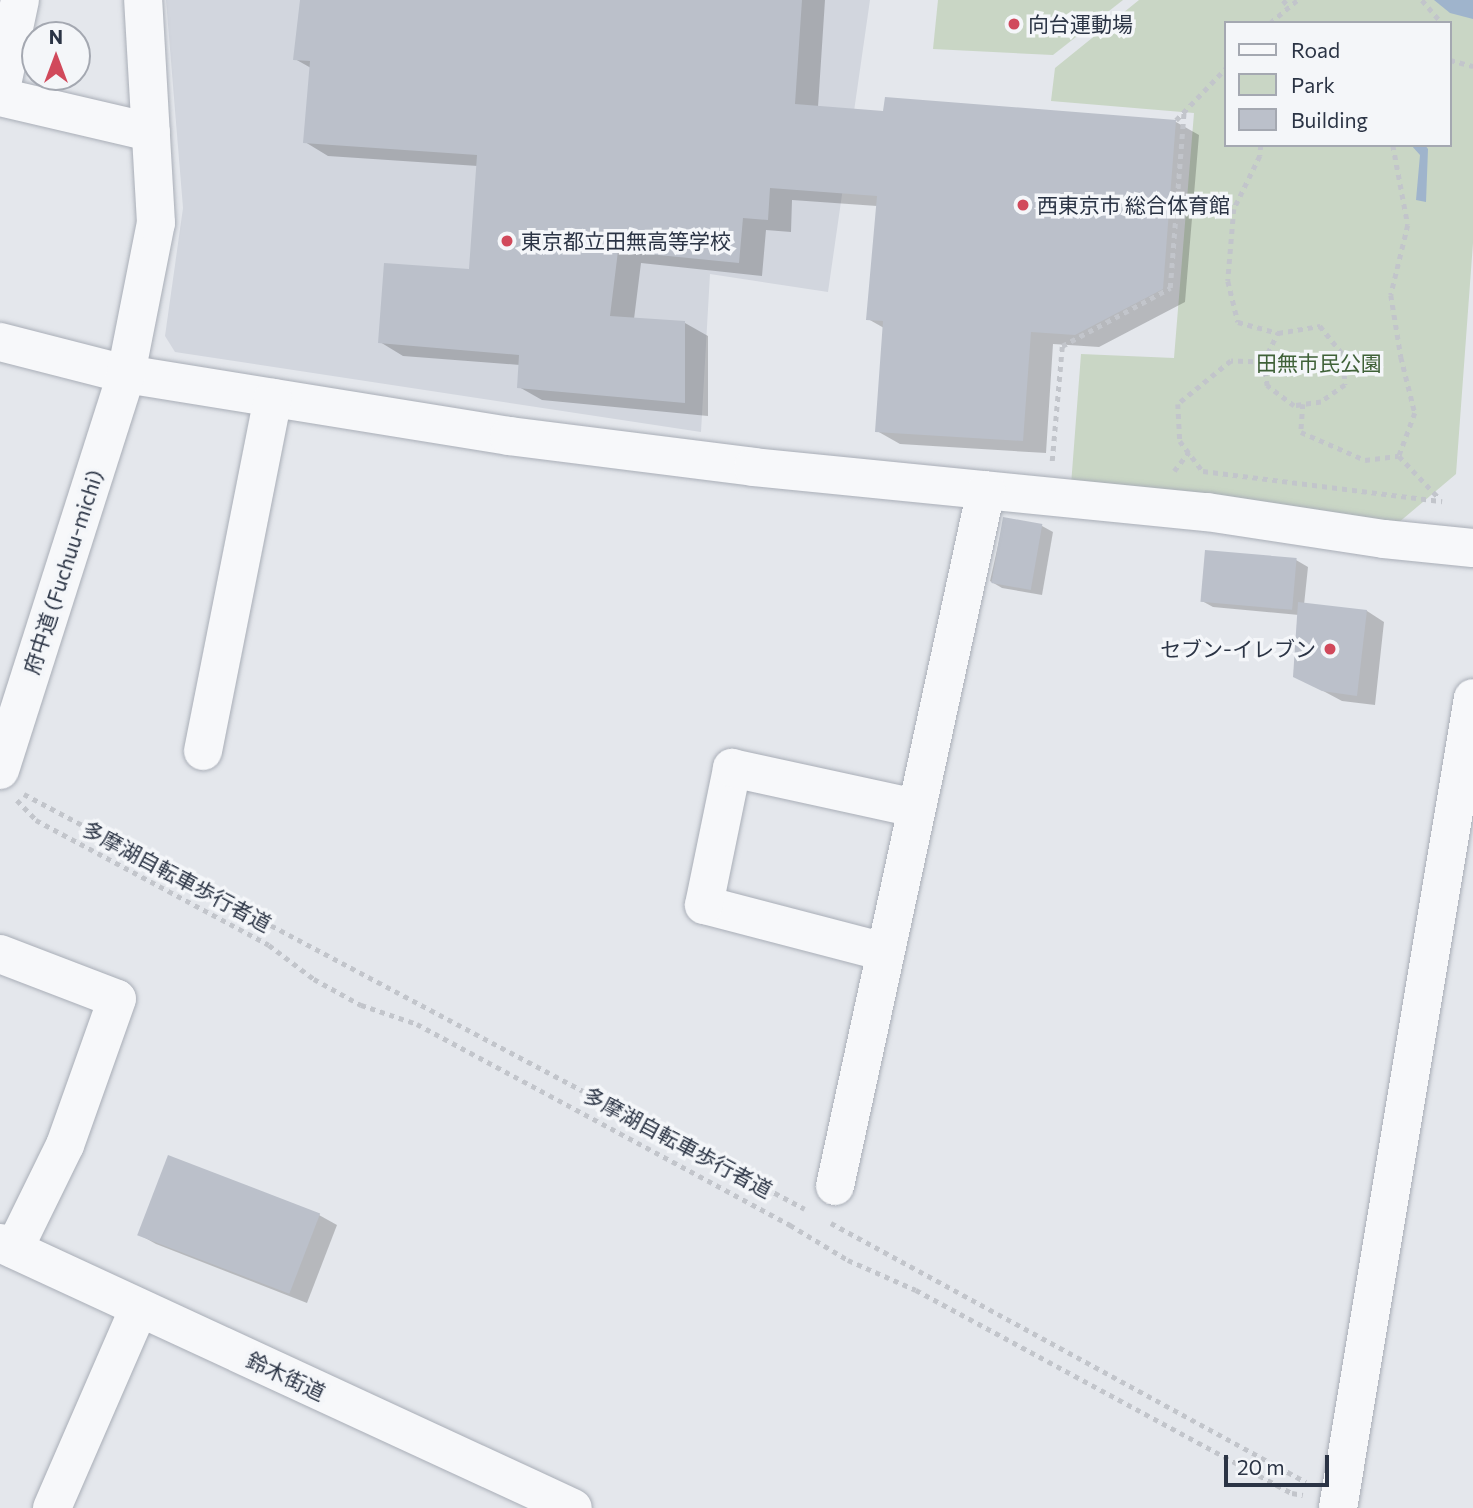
<!DOCTYPE html>
<html>
<head>
<meta charset="utf-8">
<style>
  body { margin:0 }
  #map { position:relative; width:1473px; height:1508px; overflow:hidden; background:#e4e7ec; font-family:Commissioner,"Noto Sans JP",sans-serif }
  div>[style] { position:absolute }
  .built>* { inset:0; background:#d2d6de }
  .green>* { inset:0; background:#c9d6c5 }
  .water>* { inset:0; background:#9fb4cc }
  .shadow>* { inset:0; background:#0003 }
  .building>* { inset:0; background:#bbc0ca; transform-origin:0 0 }
  .path>* { height:4.5px; margin-top:-2.25px; transform-origin:0; background:repeating-linear-gradient(90deg,#c2c5cb 0 5px,transparent 0 10px) }
  .roads { filter:drop-shadow(0 0 2px #a9aeb7) drop-shadow(0 0 2px #a9aeb7) }
  .minor>* { height:38px; margin:-19px; padding:0 19px; transform-origin:19px; border-radius:19px; background:#f7f8fa }
  .dots>* { width:19px; height:19px; translate:-50% -50%; box-sizing:border-box; border:4px solid #f4f6f9; border-radius:50% }
  span { translate:-50% -50%; white-space:nowrap; text-align:center; line-height:1.15; -webkit-text-stroke:7px #f4f6f9; paint-order:stroke }
  .poi-label { font-size:21px; color:#2b3445 }
  .left { translate:0 -50%; text-align:left }
  .right { translate:-100% -50%; text-align:right }
  .park-label { font-size:21px; color:#3f6138 }
  .street-label { font-size:21px; color:#2b3445 }
  .legend { position:absolute; left:1224px; top:21px; width:228px; height:126px; box-sizing:border-box; background:#f4f6f9; border:2px solid #a4a8b1; margin:0; padding:9px 12px; list-style:none; font-size:21px; color:#2b3445 }
  .legend li { display:flex; align-items:center; gap:14px; height:35px }
  .legend b { width:35px; border:2px solid #a4a8b1 }
  .north { position:absolute; left:21px; top:21px; width:70px; height:70px; box-sizing:border-box; background:#f4f6f9; border:2px solid #a4a8b1; border-radius:50%; rotate:0deg; font-size:19px; font-weight:700; line-height:28px; text-align:center; color:#2b3445 }
  .north::after { content:''; display:block; margin:auto; width:24px; height:32px; background:#d1495b; clip-path:polygon(50% 0,100% 100%,50% 72%,0 100%) }
  .scale { position:absolute; left:1224px; top:1455px; width:105px; height:32px; box-sizing:border-box; border:4px solid #2b3445; border-top:0; padding-left:9px; font-size:21px; line-height:24px; white-space:nowrap; color:#2b3445; -webkit-text-stroke:5px #f4f6f9; paint-order:stroke }
</style>
</head>
<body>
<div id="map">
  <div class="built">
    <i style="clip-path:polygon(166px 0,870px 0,828px 292px,710px 274px,701px 432px,175px 352px,165px 336px,183px 208px)"></i>
  </div>
  <div class="green">
    <i style="clip-path:polygon(938px 0,1123px 0,1053px 55px,933px 49px)"></i>
    <i style="clip-path:polygon(evenodd,1139px 0,1473px 0,1473px 243px,1456px 474px,1391px 529px,1071px 485px,1081px 354px,1174px 358px,1194px 113px,1051px 101px,1055px 68px,1139px 0,1226px 23px,1450px 23px,1450px 145px,1226px 145px,1226px 23px)"></i>
  </div>
  <div class="water">
    <i style="clip-path:polygon(1434px 0,1473px 0,1473px 19px,1450px 13px)"></i>
    <i style="clip-path:polygon(1411px 145px,1425px 145px,1428px 149px,1426px 202px,1416px 200px,1420px 155px)"></i>
  </div>
  <div class="shadow">
    <i style="clip-path:polygon(302px 0,825px 0,818px 107px,885px 113px,886px 99px,1176px 122px,1199px 135px,1185px 302px,1099px 347px,1053px 344px,1046px 453px,900px 444px,877px 431px,884px 328px,868px 319px,877px 206px,792px 200px,791px 232px,766px 230px,762px 276px,641px 263px,634px 319px,685px 323px,708px 336px,708px 416px,542px 400px,519px 387px,520px 365px,403px 356px,380px 342px,470px 271px,478px 166px,328px 156px,305px 142px,311px 68px,295px 59px)"></i>
    <i style="clip-path:polygon(1004px 519px,1042px 526px,1053px 532px,1042px 595px,1002px 588px,990px 581px)"></i>
    <i style="clip-path:polygon(1296px 560px,1308px 567px,1304px 605px,1367px 611px,1384px 622px,1375px 705px,1342px 701px,1295px 676px,1299px 615px,1213px 607px,1202px 601px)"></i>
    <i style="clip-path:polygon(319px 1215px,337px 1225px,307px 1303px,156px 1244px,138px 1234px)"></i>
  </div>
  <div class="building">
    <i style="clip-path:polygon(300px 0,802px 0,795px 104px,883px 111px,885px 97px,1176px 120px,1163px 289px,1075px 335px,1031px 332px,1023px 441px,875px 432px,883px 321px,866px 320px,877px 196px,770px 188px,768px 220px,743px 218px,739px 263px,618px 251px,610px 316px,685px 321px,685px 403px,517px 388px,519px 355px,378px 343px,384px 263px,469px 269px,477px 155px,303px 143px,310px 61px,293px 60px)"></i>
    <i style="left:1003px;top:517px;width:40px;height:67px;rotate:10deg"></i>
    <i style="left:1205px;top:550px;width:92px;height:52px;rotate:5deg"></i>
    <i style="clip-path:polygon(1298px 602px,1367px 610px,1357px 696px,1322px 691px,1293px 677px)"></i>
    <i style="left:168px;top:1155px;width:163px;height:86px;rotate:21deg"></i>
  </div>
  <div class="path">
    <i style="left:1283px;top:0;width:9px;rotate:49deg"></i>
    <i style="left:1422px;top:0;width:30px;rotate:49deg"></i>
    <i style="left:1270px;top:23px;width:35px;rotate:-40deg"></i>
    <i style="left:1450px;top:60px;width:24px;rotate:15deg"></i>
    <i style="left:1176px;top:120px;width:72px;rotate:-46.1deg"></i>
    <i style="left:1261px;top:145px;width:11px;rotate:95deg"></i>
    <i style="left:1260px;top:156px;width:59px;rotate:116.1deg"></i>
    <i style="left:1234px;top:209px;width:72px;rotate:94.8deg"></i>
    <i style="left:1228px;top:281px;width:42px;rotate:76.3deg"></i>
    <i style="left:1238px;top:322px;width:41px;rotate:15.4deg"></i>
    <i style="left:1278px;top:333px;width:43px;rotate:-9.5deg"></i>
    <i style="left:1320px;top:326px;width:36px;rotate:51deg"></i>
    <i style="left:1343px;top:354px;width:31px;rotate:86deg"></i>
    <i style="left:1345px;top:385px;width:29px;rotate:145deg"></i>
    <i style="left:1321px;top:402px;width:27px;rotate:172deg"></i>
    <i style="left:1294px;top:406px;width:34px;rotate:-143deg"></i>
    <i style="left:1267px;top:386px;width:24px;rotate:-99deg"></i>
    <i style="left:1263px;top:362px;width:33px;rotate:-63deg"></i>
    <i style="left:1393px;top:145px;width:81px;rotate:79.4deg"></i>
    <i style="left:1408px;top:225px;width:72px;rotate:103.7deg"></i>
    <i style="left:1391px;top:295px;width:63px;rotate:80.8deg"></i>
    <i style="left:1401px;top:357px;width:58px;rotate:76deg"></i>
    <i style="left:1415px;top:413px;width:46px;rotate:110.4deg"></i>
    <i style="left:1263px;top:362px;width:32px;rotate:-178deg"></i>
    <i style="left:1231px;top:361px;width:68px;rotate:140.9deg"></i>
    <i style="left:1178px;top:404px;width:37px;rotate:87deg"></i>
    <i style="left:1180px;top:441px;width:38px;rotate:53deg"></i>
    <i style="left:1203px;top:471px;width:241px;rotate:7.2deg"></i>
    <i style="left:1303px;top:404px;width:28px;rotate:94deg"></i>
    <i style="left:1301px;top:432px;width:70px;rotate:23.6deg"></i>
    <i style="left:1365px;top:460px;width:34px;rotate:-7deg"></i>
    <i style="left:1399px;top:456px;width:59px;rotate:46.4deg"></i>
    <i style="left:1052px;top:461px;width:115px;rotate:-85deg"></i>
    <i style="left:1062px;top:346px;width:123px;rotate:-28.2deg"></i>
    <i style="left:1170px;top:288px;width:177px;rotate:-85.5deg"></i>
    <i style="left:1174px;top:471px;width:24px;rotate:-52deg"></i>
    <i style="left:24px;top:794px;width:884px;rotate:27.98deg"></i>
    <i style="left:17px;top:800px;width:28px;rotate:46deg"></i>
    <i style="left:36px;top:820px;width:264px;rotate:28.2deg"></i>
    <i style="left:269px;top:945px;width:56px;rotate:37.1deg"></i>
    <i style="left:314px;top:979px;width:54px;rotate:29deg"></i>
    <i style="left:361px;top:1005px;width:59px;rotate:18.7deg"></i>
    <i style="left:417px;top:1024px;width:424px;rotate:28.3deg"></i>
    <i style="left:790px;top:1225px;width:68px;rotate:31.1deg"></i>
    <i style="left:848px;top:1260px;width:74px;rotate:23.8deg"></i>
    <i style="left:916px;top:1290px;width:427px;rotate:28.4deg"></i>
    <i style="left:1292px;top:1493px;width:11px;rotate:10deg"></i>
    <i style="left:831px;top:1223px;width:541px;rotate:28.6deg"></i>
  </div>
  <div class="roads">
    <div class="minor">
      <i style="left:0;top:94px;width:96px;rotate:-78deg"></i>
      <i style="left:0;top:97px;width:155px;rotate:13.1deg"></i>
      <i style="left:0;top:342px;width:130px;rotate:14.3deg"></i>
      <i style="left:126px;top:374px;width:388px;rotate:9.2deg"></i>
      <i style="left:509px;top:436px;width:246px;rotate:7.2deg"></i>
      <i style="left:753px;top:467px;width:456px;rotate:5.7deg"></i>
      <i style="left:1207px;top:512px;width:179px;rotate:8.7deg"></i>
      <i style="left:1384px;top:539px;width:89px;rotate:5.8deg"></i>
      <i style="left:203px;top:751px;width:360px;rotate:-78.8deg"></i>
      <i style="left:0;top:770px;width:416px;rotate:-72.3deg"></i>
      <i style="left:126px;top:374px;width:154px;rotate:-78.8deg"></i>
      <i style="left:156px;top:223px;width:223px;rotate:-93.3deg"></i>
      <i style="left:885px;top:952px;width:187px;rotate:-165.4deg"></i>
      <i style="left:704px;top:905px;width:140px;rotate:-78.4deg"></i>
      <i style="left:732px;top:768px;width:188px;rotate:12.3deg"></i>
      <i style="left:0;top:954px;width:125px;rotate:21deg"></i>
      <i style="left:117px;top:999px;width:155px;rotate:109.6deg"></i>
      <i style="left:65px;top:1145px;width:116px;rotate:116.1deg"></i>
      <i style="left:835px;top:1186px;width:712px;rotate:-77.76deg"></i>
      <i style="left:0;top:1243px;width:631px;rotate:24.82deg"></i>
      <i style="left:52px;top:1508px;width:218px;rotate:-66.5deg"></i>
      <i style="left:1338px;top:1508px;width:821px;rotate:-80.54deg"></i>
    </div>
  </div>
  <div class="dots">
    <i style="left:1014px;top:24px;background:#d1495b"></i>
    <i style="left:1023px;top:205px;background:#d1495b"></i>
    <i style="left:507px;top:241px;background:#d1495b"></i>
    <i style="left:1330px;top:649px;background:#d1495b"></i>
  </div>
  <div class="poi-label">
    <span class="left" style="left:1028px;top:24px">向台運動場</span>
    <span class="left" style="left:1037px;top:205px">西東京市 総合体育館</span>
    <span class="left" style="left:521px;top:241px">東京都立田無高等学校</span>
    <span class="right" style="left:1316px;top:649px">セブン-イレブン</span>
  </div>
  <div class="park-label">
    <span style="left:1319px;top:363px">田無市民公園</span>
  </div>
  <div class="street-label">
    <span style="left:63px;top:572px;rotate:-72deg">府中道 (Fuchuu-michi)</span>
    <span style="left:177px;top:876px;rotate:28deg">多摩湖自転車歩行者道</span>
    <span style="left:678px;top:1142px;rotate:28deg">多摩湖自転車歩行者道</span>
    <span style="left:286px;top:1376px;rotate:25deg">鈴木街道</span>
  </div>
  <ul class="legend">
  <li><b style="height:9px;background:#f7f8fa"></b>Road</li>
  <li><b style="height:19px;background:#c9d6c5"></b>Park</li>
  <li><b style="height:19px;background:#bbc0ca"></b>Building</li>
  </ul>
  <div class="north">N</div>
  <div class="scale">20 m</div>
</div>
</body>
</html>
